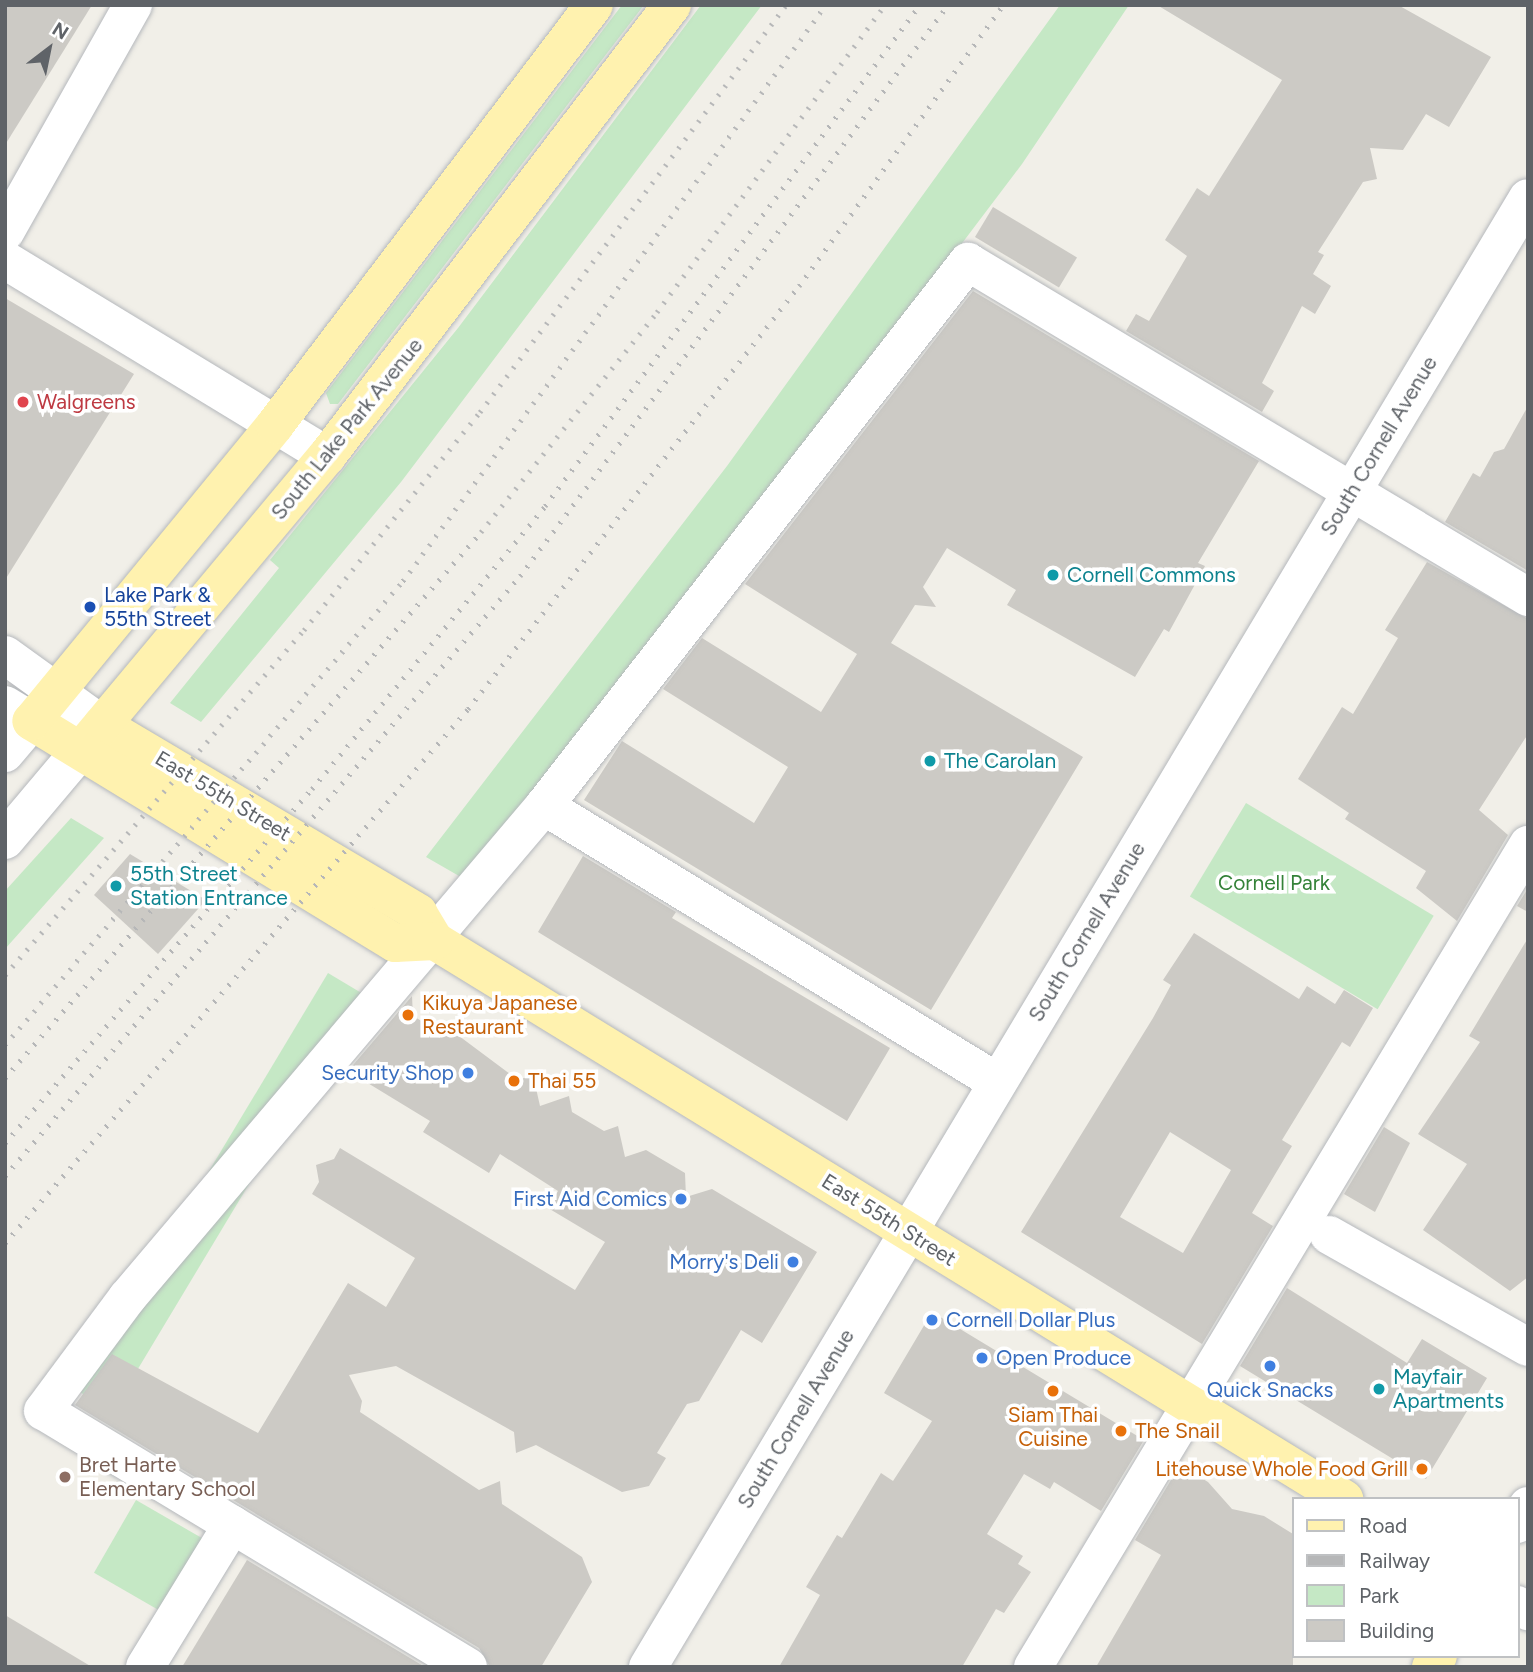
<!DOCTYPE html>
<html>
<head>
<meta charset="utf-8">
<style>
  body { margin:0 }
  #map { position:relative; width:1533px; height:1672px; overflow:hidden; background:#f1efe8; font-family:Figtree,sans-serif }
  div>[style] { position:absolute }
  .green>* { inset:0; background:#c5e8c5; transform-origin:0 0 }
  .building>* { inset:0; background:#cccac5; transform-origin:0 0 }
  .roads { filter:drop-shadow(0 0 2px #b5b8bc) drop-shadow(0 0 2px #b5b8bc) }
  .minor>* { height:38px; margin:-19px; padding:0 19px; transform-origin:19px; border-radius:19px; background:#fff }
  .major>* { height:38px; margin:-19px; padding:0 19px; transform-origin:19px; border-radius:19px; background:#fff2af }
  .rail>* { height:5px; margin-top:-2.5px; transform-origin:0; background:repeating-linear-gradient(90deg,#b6b7b8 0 2px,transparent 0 11px) }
  .dots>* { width:19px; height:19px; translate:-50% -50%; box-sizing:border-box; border:4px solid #fff; border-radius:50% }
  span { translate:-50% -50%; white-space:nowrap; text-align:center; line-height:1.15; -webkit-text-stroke:7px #fff; paint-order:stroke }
  .health-label { font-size:21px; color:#be3a42 }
  .left { translate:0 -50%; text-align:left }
  .street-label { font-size:21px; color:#5f6368 }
  .culture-label { font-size:21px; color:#0d838f }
  .transit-label { font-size:21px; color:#164399 }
  .park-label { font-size:21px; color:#348238 }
  .food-label { font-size:21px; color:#c56008 }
  .right { translate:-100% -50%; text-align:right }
  .shop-label { font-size:21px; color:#366cbe }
  .education-label { font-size:21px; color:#785e54 }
  .frame { position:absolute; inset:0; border:7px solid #5f6368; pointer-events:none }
  .legend { position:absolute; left:1292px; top:1497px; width:228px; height:161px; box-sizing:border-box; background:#fff; border:2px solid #bfc1c3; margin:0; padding:9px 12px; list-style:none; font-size:21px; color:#5f6368 }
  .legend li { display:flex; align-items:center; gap:14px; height:35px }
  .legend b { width:35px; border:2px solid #bfc1c3 }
  .north { position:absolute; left:14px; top:14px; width:70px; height:70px; -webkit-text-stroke:5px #fff; paint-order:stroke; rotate:32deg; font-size:19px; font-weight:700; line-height:28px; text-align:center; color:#5f6368 }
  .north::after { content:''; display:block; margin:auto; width:24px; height:32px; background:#5f6368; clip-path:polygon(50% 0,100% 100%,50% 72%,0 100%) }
</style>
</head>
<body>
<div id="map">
  <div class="green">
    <i style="clip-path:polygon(622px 5px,644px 5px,338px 404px,330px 404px,326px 393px)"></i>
    <i style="clip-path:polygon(701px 5px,762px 5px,401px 482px,201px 722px,170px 703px,279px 568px,270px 560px,458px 328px)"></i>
    <i style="clip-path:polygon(1060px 5px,1129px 5px,1022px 164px,792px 468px,466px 880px,426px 857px,727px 466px)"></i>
    <i style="left:1246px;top:803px;width:219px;height:109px;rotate:31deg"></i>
    <i style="clip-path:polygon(71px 818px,104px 838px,5px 949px,5px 891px)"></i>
    <i style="left:328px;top:973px;width:41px;height:487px;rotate:31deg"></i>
    <i style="left:136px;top:1500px;width:80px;height:84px;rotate:30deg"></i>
  </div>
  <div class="building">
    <i style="clip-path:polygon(5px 5px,92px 5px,5px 145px)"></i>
    <i style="clip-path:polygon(1157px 5px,1398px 5px,1491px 57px,1449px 127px,1426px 114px,1403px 150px,1370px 148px,1377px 179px,1363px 182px,1318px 252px,1324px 255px,1313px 274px,1331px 286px,1315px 314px,1302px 306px,1262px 383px,1274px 391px,1262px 412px,1126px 331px,1136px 314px,1149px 321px,1187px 256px,1165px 240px,1197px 188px,1209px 196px,1282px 80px)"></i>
    <i style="left:993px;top:207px;width:98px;height:35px;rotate:31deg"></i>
    <i style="clip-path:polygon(973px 291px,1259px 461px,1198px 563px,1205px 566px,1169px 632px,1164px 629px,1135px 677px,1007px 605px,1016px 590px,947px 548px,923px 587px,936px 607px,915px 605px,891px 643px,1083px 757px,931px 1010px,584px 800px,622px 741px,754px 823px,788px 767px,663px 689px,702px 638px,821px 712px,857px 654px,745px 584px)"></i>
    <i style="clip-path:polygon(5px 298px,134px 374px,5px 580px)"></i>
    <i style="clip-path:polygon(1528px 406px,1528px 571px,1445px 522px,1473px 473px,1480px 477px,1494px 452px,1504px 449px)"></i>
    <i style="clip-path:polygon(1427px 562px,1528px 619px,1528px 734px,1479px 810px,1508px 835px,1457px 921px,1416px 888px,1426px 871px,1345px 819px,1349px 813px,1298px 779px,1342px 707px,1353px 714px,1398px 638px,1385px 630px)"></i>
    <i style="clip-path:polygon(130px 854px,206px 900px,158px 954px,94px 895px)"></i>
    <i style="clip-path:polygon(583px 856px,676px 912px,672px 918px,890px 1048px,847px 1121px,538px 932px)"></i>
    <i style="clip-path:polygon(1528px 888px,1528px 912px,1517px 906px)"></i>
    <i style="clip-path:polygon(evenodd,1194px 933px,1299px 999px,1307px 986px,1335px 1004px,1344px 990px,1373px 1008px,1350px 1047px,1342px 1042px,1282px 1140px,1292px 1146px,1252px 1213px,1273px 1226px,1202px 1344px,1021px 1232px,1153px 1018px,1171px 985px,1163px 980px,1194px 933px,1170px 1132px,1231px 1170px,1183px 1253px,1120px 1217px,1170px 1132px)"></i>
    <i style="clip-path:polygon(1528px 938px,1528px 1277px,1510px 1291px,1423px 1230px,1467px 1164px,1418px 1134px,1480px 1042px,1469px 1036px)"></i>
    <i style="clip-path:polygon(412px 996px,413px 1016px,447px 1036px,455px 1033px,518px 1080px,533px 1075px,540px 1106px,569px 1096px,572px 1112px,604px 1131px,618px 1126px,625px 1157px,646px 1150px,685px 1173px,686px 1197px,712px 1189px,817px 1252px,762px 1343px,741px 1330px,699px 1401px,687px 1404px,657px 1453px,666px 1458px,649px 1486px,622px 1492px,536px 1445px,516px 1453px,514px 1432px,396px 1366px,349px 1375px,362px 1401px,360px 1412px,479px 1490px,500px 1481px,502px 1504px,582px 1557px,592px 1582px,541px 1667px,490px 1667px,479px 1648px,75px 1405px,112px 1354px,258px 1433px,348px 1283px,386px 1307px,415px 1258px,312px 1194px,319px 1182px,316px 1165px,334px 1159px,340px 1148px,575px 1290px,605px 1242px,548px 1208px,558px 1191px,500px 1154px,489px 1173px,423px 1132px,430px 1121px,348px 1071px)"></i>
    <i style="clip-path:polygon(1384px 1127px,1410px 1143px,1375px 1212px,1344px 1194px)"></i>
    <i style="clip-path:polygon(1287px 1288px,1407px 1363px,1422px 1339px,1487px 1378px,1426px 1479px,1240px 1366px)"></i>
    <i style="clip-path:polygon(932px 1312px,1144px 1440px,1101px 1511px,1054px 1482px,1050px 1489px,1024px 1474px,987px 1534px,1023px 1556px,1018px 1564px,1031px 1572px,1004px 1613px,996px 1609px,962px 1667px,779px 1667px,820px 1595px,806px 1587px,837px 1535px,842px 1538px,881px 1473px,893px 1481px,932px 1421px,884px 1393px)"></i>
    <i style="clip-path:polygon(1180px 1465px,1208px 1482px,1232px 1509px,1264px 1516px,1293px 1534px,1293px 1667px,1096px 1667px,1161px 1555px,1135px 1540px)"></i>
    <i style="clip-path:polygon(247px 1560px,425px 1667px,182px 1667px)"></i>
    <i style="clip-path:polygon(5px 1615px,92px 1667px,5px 1667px)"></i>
  </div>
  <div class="roads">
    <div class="minor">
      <i style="left:5px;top:232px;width:261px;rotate:-60.6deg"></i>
      <i style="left:5px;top:260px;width:377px;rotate:31.3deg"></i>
      <i style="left:5px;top:655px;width:120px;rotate:35.8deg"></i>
      <i style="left:5px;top:705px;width:31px;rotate:31deg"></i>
      <i style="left:32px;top:721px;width:42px;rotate:130.2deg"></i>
      <i style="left:544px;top:806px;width:530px;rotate:31.35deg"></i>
      <i style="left:5px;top:840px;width:116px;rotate:-49.9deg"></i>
      <i style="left:1329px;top:1235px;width:228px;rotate:29.4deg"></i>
      <i style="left:1517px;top:1524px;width:21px;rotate:-59deg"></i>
      <i style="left:1517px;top:1605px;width:13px;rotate:29deg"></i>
      <i style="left:145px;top:1667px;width:167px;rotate:-58.5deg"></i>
      <i style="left:468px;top:1667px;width:496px;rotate:-148.9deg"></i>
      <i style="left:43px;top:1411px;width:141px;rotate:-53.4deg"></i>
      <i style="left:127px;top:1298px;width:645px;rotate:-49.72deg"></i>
      <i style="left:544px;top:806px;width:690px;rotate:-52.07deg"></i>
      <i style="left:968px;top:262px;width:653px;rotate:30.89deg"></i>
      <i style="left:648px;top:1667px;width:1712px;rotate:-59.08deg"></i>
      <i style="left:1033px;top:1667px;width:960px;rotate:-58.94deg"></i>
    </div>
    <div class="major">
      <i style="left:102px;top:725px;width:368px;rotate:30.7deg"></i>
      <i style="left:418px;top:913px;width:33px;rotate:59deg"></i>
      <i style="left:435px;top:941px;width:1067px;rotate:31.54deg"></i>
      <i style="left:86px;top:744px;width:376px;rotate:-50.1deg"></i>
      <i style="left:327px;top:456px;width:568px;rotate:-52.59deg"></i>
      <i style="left:435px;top:941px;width:40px;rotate:177.1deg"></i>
      <i style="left:395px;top:943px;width:426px;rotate:-148.6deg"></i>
      <i style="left:32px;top:721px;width:383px;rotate:-50.6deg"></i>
      <i style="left:275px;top:425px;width:527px;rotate:-52.78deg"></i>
      <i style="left:1431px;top:1667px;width:13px;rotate:-58deg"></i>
    </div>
  </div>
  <div class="rail">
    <i style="left:5px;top:975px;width:457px;rotate:-49.1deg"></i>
    <i style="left:304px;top:630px;width:280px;rotate:-51.1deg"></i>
    <i style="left:480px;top:412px;width:509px;rotate:-53.06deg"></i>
    <i style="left:5px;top:1045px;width:611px;rotate:-49.38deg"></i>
    <i style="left:403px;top:581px;width:715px;rotate:-53.71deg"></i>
    <i style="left:5px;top:1078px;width:724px;rotate:-48.92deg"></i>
    <i style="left:481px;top:532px;width:282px;rotate:-51.3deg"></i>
    <i style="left:657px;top:312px;width:382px;rotate:-53.4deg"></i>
    <i style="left:5px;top:1143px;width:469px;rotate:-49.1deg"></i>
    <i style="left:312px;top:789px;width:367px;rotate:-50.5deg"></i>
    <i style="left:545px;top:506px;width:626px;rotate:-53.19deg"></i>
    <i style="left:5px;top:1176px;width:791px;rotate:-49.36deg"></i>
    <i style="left:520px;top:576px;width:714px;rotate:-53.15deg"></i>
    <i style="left:5px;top:1243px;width:707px;rotate:-49.07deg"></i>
    <i style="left:468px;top:709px;width:537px;rotate:-51.96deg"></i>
    <i style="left:799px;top:286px;width:347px;rotate:-54deg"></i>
  </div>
  <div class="dots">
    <i style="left:23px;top:402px;background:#e0444e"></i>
    <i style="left:1053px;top:575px;background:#0f9aa8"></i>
    <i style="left:90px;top:607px;background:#1a4fb4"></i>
    <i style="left:930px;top:761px;background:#0f9aa8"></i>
    <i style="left:116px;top:886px;background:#0f9aa8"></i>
    <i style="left:408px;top:1015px;background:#e8710a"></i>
    <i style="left:468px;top:1073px;background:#3f7fe0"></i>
    <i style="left:514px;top:1081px;background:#e8710a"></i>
    <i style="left:681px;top:1199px;background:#3f7fe0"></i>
    <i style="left:793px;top:1262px;background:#3f7fe0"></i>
    <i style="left:932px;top:1320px;background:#3f7fe0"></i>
    <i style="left:982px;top:1358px;background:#3f7fe0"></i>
    <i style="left:1270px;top:1366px;background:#3f7fe0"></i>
    <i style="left:1379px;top:1389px;background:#0f9aa8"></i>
    <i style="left:1053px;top:1391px;background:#e8710a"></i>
    <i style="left:1121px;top:1431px;background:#e8710a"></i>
    <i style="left:1422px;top:1469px;background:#e8710a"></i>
    <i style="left:65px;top:1477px;background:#8d6e63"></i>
  </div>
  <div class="health-label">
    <span class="left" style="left:37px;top:402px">Walgreens</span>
  </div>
  <div class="street-label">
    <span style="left:347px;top:429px;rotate:-51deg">South Lake Park Avenue</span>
    <span style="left:1379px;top:446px;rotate:-59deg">South Cornell Avenue</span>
    <span style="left:223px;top:796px;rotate:31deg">East 55th Street</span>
    <span style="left:1087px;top:932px;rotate:-59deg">South Cornell Avenue</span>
    <span style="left:889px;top:1220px;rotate:32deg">East 55th Street</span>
    <span style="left:796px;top:1419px;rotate:-59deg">South Cornell Avenue</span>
  </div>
  <div class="culture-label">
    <span class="left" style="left:1067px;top:575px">Cornell Commons</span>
    <span class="left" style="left:944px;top:761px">The Carolan</span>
    <span class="left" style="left:130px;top:886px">55th Street<br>Station Entrance</span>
    <span class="left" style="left:1393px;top:1389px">Mayfair<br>Apartments</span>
  </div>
  <div class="transit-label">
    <span class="left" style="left:104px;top:607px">Lake Park &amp;<br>55th Street</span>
  </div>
  <div class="park-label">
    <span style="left:1274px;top:883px">Cornell Park</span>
  </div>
  <div class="food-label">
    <span class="left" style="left:422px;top:1015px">Kikuya Japanese<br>Restaurant</span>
    <span class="left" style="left:528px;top:1081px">Thai 55</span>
    <span style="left:1053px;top:1427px">Siam Thai<br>Cuisine</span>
    <span class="left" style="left:1135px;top:1431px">The Snail</span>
    <span class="right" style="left:1408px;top:1469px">Litehouse Whole Food Grill</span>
  </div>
  <div class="shop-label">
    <span class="right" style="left:454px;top:1073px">Security Shop</span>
    <span class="right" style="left:667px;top:1199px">First Aid Comics</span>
    <span class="right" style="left:779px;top:1262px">Morry's Deli</span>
    <span class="left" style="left:946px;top:1320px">Cornell Dollar Plus</span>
    <span class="left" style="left:996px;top:1358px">Open Produce</span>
    <span style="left:1270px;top:1390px">Quick Snacks</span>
  </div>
  <div class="education-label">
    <span class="left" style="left:79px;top:1477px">Bret Harte<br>Elementary School</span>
  </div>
  <div class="frame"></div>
  <ul class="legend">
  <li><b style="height:9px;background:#fff2af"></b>Road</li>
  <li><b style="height:9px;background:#b6b7b8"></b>Railway</li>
  <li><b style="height:19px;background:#c5e8c5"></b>Park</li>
  <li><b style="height:19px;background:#cccac5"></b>Building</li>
  </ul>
  <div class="north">N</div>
</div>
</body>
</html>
